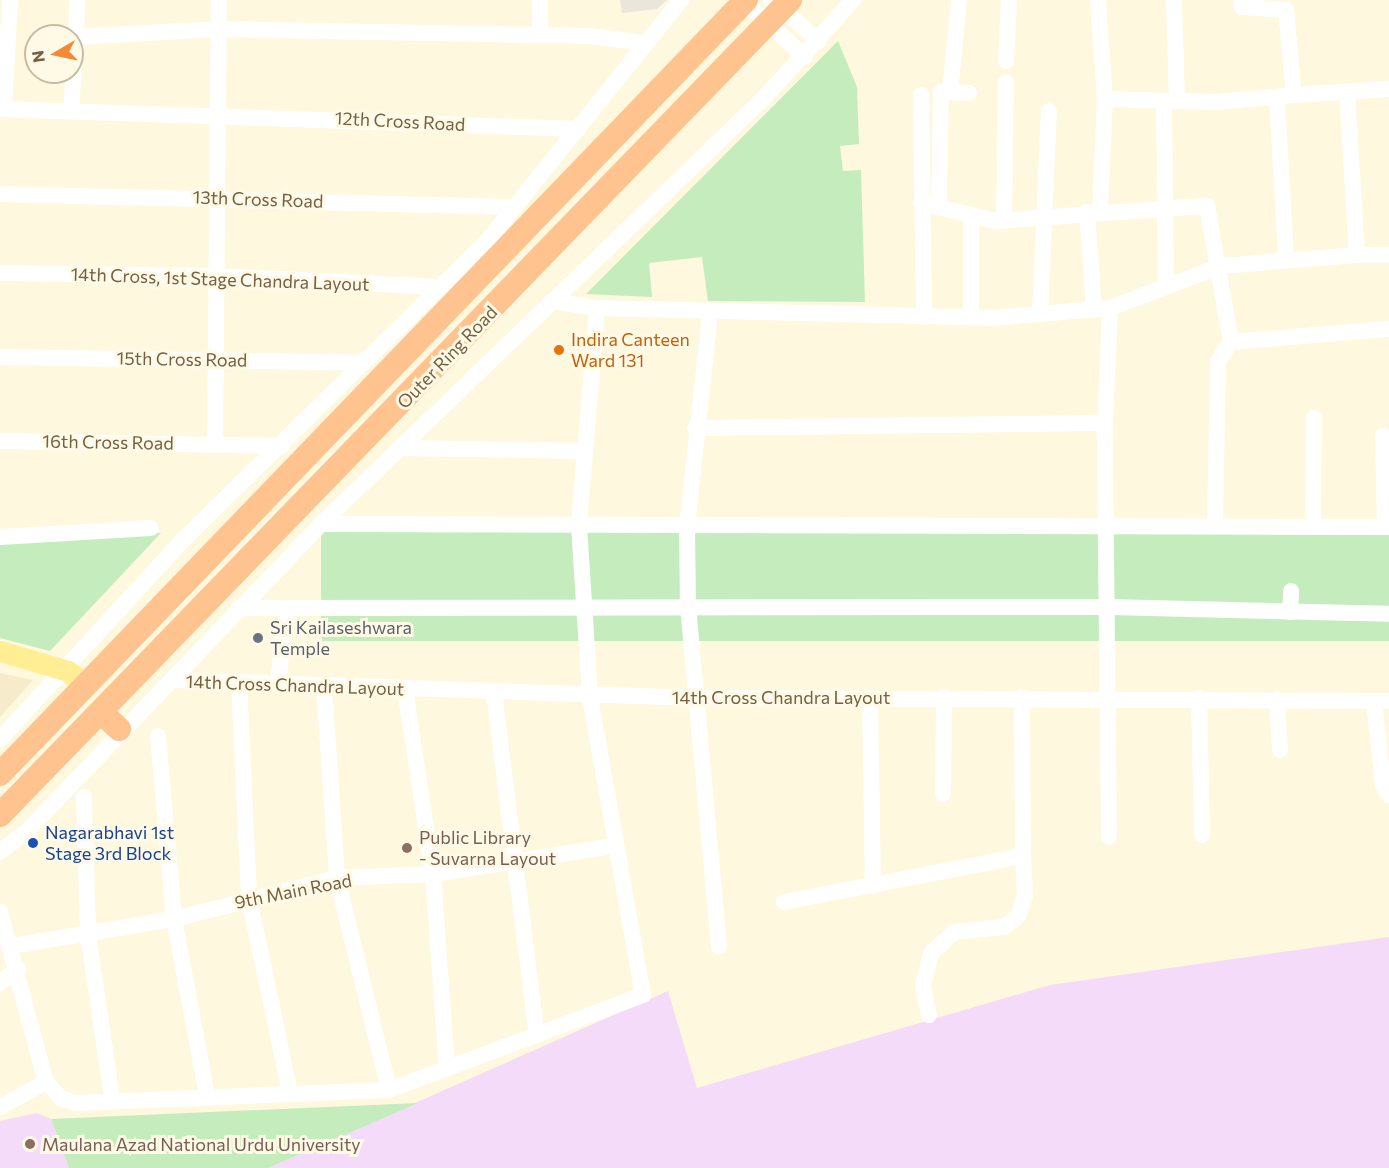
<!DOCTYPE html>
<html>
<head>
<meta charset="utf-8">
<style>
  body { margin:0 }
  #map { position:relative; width:1389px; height:1168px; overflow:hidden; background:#fef8de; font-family:Commissioner,sans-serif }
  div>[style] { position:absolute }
  .residential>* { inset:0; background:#f6eccb }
  .industrial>* { inset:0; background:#ebe6da }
  .education>* { inset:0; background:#f5dbfa }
  .green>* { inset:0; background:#c5ecbc; transform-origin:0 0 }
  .minor>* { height:16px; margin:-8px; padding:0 8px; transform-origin:8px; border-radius:8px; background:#fff }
  .major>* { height:21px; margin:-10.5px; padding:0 10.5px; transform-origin:10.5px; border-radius:10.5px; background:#ffee94 }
  .highway>* { height:24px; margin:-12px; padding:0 12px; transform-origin:12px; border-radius:12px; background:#fec38e }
  .dots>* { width:16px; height:16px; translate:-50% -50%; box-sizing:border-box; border:3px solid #fffae6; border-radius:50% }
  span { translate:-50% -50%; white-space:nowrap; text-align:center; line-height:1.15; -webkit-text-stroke:6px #fffae6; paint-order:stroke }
  .street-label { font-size:18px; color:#766044 }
  .food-label { font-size:18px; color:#c56008 }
  .left { translate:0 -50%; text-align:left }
  .worship-label { font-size:18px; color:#5b616d }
  .transit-label { font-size:18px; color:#164399 }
  .education-label { font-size:18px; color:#785e54 }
  .north { position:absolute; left:24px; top:24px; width:60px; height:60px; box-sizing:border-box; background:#fffae6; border:2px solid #c8bca5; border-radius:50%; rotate:261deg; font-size:16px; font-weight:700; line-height:24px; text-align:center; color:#766044 }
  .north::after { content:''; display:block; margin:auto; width:21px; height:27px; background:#f48937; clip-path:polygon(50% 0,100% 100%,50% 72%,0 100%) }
</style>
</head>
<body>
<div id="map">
  <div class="residential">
    <i style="clip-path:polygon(0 673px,33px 680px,0 717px)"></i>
  </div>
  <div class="industrial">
    <i style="clip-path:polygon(620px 0,667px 0,657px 9px,622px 13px)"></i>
  </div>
  <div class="education">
    <i style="clip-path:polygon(1389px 937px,1389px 1168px,268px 1168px,668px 991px,697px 1088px,1050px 985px)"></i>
    <i style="clip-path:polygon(37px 1113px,51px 1119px,69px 1168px,0 1168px,0 1121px)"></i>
  </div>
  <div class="green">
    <i style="clip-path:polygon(838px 41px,857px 87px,859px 144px,840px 146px,843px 171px,861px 170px,865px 302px,708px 301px,702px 257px,649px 263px,652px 297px,586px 294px)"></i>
    <i style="left:321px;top:524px;width:1068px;height:117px"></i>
    <i style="clip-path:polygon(161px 533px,50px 651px,0 638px,0 542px)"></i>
    <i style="clip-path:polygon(418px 1103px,268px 1168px,69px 1168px,51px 1119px)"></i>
  </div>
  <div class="minor">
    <i style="left:540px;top:0;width:35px;rotate:90deg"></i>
    <i style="left:743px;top:0;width:84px;rotate:42.6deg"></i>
    <i style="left:771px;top:0;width:63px;rotate:40.5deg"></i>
    <i style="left:1098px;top:0;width:99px;rotate:86deg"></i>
    <i style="left:1105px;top:99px;width:112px;rotate:92.6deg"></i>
    <i style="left:1174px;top:0;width:101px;rotate:88.3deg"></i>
    <i style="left:1242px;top:0;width:7px;rotate:90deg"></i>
    <i style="left:1242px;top:7px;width:44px;rotate:3.9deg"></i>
    <i style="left:1286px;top:10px;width:85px;rotate:84.6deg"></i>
    <i style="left:1294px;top:95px;width:95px;rotate:-3.6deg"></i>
    <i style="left:76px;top:37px;width:37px;rotate:-88deg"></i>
    <i style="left:1006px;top:61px;width:61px;rotate:-87.2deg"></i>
    <i style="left:951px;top:82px;width:82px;rotate:-84.4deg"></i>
    <i style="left:921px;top:95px;width:222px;rotate:89.2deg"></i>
    <i style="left:1277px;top:98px;width:162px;rotate:86.8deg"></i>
    <i style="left:1105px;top:99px;width:111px;rotate:1.5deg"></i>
    <i style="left:1216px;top:102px;width:78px;rotate:-5.1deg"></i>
    <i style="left:1164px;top:101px;width:186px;rotate:89.4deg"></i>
    <i style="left:0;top:109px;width:579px;rotate:1.98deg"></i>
    <i style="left:4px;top:109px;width:109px;rotate:-86.8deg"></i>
    <i style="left:71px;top:111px;width:74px;rotate:-86.1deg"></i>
    <i style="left:76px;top:37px;width:143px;rotate:-3.2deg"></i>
    <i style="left:219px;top:29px;width:370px;rotate:1.1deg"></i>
    <i style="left:589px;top:36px;width:56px;rotate:7.1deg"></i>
    <i style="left:0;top:194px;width:515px;rotate:1.45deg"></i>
    <i style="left:921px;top:203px;width:77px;rotate:13.5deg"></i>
    <i style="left:996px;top:221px;width:212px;rotate:-4.1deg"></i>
    <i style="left:1207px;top:206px;width:138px;rotate:80deg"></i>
    <i style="left:939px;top:204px;width:112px;rotate:-89deg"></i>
    <i style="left:941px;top:92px;width:28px;rotate:2deg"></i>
    <i style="left:1087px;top:212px;width:98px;rotate:85.9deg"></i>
    <i style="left:1004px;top:220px;width:138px;rotate:-89.2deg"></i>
    <i style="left:1357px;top:255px;width:32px"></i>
    <i style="left:0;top:273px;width:217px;rotate:0.8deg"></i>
    <i style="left:217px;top:276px;width:223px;rotate:2.8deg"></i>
    <i style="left:552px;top:301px;width:46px;rotate:8.8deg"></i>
    <i style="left:1040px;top:314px;width:203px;rotate:-87.5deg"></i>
    <i style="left:710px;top:315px;width:212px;rotate:96.2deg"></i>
    <i style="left:687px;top:526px;width:80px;rotate:89.3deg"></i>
    <i style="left:688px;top:606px;width:342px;rotate:84.8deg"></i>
    <i style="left:971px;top:317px;width:102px;rotate:-90deg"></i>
    <i style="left:0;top:357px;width:364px;rotate:0.9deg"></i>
    <i style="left:695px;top:428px;width:410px;rotate:-0.7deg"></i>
    <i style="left:1383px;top:436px;width:90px;rotate:88.7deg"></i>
    <i style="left:0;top:441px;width:282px;rotate:1deg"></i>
    <i style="left:215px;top:444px;width:444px;rotate:-89.5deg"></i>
    <i style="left:399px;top:448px;width:186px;rotate:0.9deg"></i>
    <i style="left:1215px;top:523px;width:162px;rotate:-88.9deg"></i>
    <i style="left:1218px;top:361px;width:23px;rotate:-56deg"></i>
    <i style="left:1231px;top:342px;width:159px;rotate:-4.7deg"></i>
    <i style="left:321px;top:524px;width:1068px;rotate:0.16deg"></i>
    <i style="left:1313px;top:525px;width:107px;rotate:-89.5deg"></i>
    <i style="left:0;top:537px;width:151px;rotate:-3.4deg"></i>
    <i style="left:239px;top:608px;width:870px;rotate:-0.07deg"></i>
    <i style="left:1109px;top:607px;width:280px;rotate:1.4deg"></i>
    <i style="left:1290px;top:612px;width:21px;rotate:-87deg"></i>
    <i style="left:173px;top:680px;width:522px;rotate:1.97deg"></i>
    <i style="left:695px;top:698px;width:694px;rotate:0.25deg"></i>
    <i style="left:239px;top:683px;width:215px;rotate:87.3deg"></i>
    <i style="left:249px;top:898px;width:199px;rotate:78.1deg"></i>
    <i style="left:278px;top:684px;width:76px;rotate:-84deg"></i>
    <i style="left:324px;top:686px;width:192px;rotate:86.1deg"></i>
    <i style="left:337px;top:878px;width:218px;rotate:76.2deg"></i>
    <i style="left:405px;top:689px;width:187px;rotate:81.4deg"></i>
    <i style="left:433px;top:874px;width:194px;rotate:85.9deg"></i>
    <i style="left:494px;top:692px;width:342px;rotate:82.9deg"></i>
    <i style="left:870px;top:698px;width:188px;rotate:89.1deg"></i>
    <i style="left:1199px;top:698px;width:137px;rotate:88.7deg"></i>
    <i style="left:1277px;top:699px;width:51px;rotate:86.6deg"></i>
    <i style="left:1374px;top:701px;width:84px;rotate:83.9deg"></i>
    <i style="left:1383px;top:785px;width:12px;rotate:59deg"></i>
    <i style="left:158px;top:736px;width:184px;rotate:85deg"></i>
    <i style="left:174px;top:919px;width:180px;rotate:79.4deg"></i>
    <i style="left:0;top:739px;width:269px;rotate:-47.4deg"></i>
    <i style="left:182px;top:541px;width:429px;rotate:-44.5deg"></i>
    <i style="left:488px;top:240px;width:308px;rotate:-51.2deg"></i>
    <i style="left:943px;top:794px;width:97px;rotate:-89.4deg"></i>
    <i style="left:84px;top:797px;width:138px;rotate:88.3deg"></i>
    <i style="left:88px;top:935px;width:165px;rotate:81.6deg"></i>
    <i style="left:1109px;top:837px;width:414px;rotate:-90.6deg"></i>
    <i style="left:1105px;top:423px;width:115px;rotate:-87.5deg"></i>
    <i style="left:0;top:852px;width:33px;rotate:-38deg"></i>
    <i style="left:26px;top:832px;width:426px;rotate:-46.2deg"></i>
    <i style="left:321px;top:524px;width:613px;rotate:-43.88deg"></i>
    <i style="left:763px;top:99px;width:134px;rotate:-47.7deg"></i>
    <i style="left:784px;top:902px;width:243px;rotate:-10.9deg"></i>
    <i style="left:1023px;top:856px;width:159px;rotate:-90.4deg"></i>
    <i style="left:0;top:912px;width:176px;rotate:74.9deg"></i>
    <i style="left:46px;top:1082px;width:23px;rotate:47deg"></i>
    <i style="left:62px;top:1099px;width:15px;rotate:16deg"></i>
    <i style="left:76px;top:1103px;width:313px;rotate:-2.4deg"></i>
    <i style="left:389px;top:1090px;width:271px;rotate:-20.5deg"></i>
    <i style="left:643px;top:995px;width:304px;rotate:-100.1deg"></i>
    <i style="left:590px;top:696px;width:172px;rotate:-93.7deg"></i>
    <i style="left:579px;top:524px;width:217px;rotate:-85.2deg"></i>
    <i style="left:597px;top:308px;width:396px;rotate:1.4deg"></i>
    <i style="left:993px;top:318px;width:117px;rotate:-4.9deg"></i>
    <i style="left:1110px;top:308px;width:119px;rotate:-20.7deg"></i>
    <i style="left:1221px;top:266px;width:136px;rotate:-4.6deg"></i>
    <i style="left:1357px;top:255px;width:163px;rotate:-93.5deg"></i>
    <i style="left:12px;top:946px;width:164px;rotate:-9.5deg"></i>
    <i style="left:174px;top:919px;width:168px;rotate:-14.1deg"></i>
    <i style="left:337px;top:878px;width:96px;rotate:-2.4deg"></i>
    <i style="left:433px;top:874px;width:182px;rotate:-8.8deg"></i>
    <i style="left:0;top:983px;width:23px;rotate:-38deg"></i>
    <i style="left:929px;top:1015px;width:30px;rotate:-102deg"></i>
    <i style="left:923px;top:986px;width:34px;rotate:-76deg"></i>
    <i style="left:931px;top:953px;width:31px;rotate:-42deg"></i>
    <i style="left:954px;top:932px;width:50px;rotate:-5.7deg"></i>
    <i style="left:1004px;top:927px;width:18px;rotate:-38deg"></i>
    <i style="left:1018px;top:916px;width:21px;rotate:-71deg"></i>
    <i style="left:1025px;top:896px;width:40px;rotate:-92.9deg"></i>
    <i style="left:0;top:1107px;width:52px;rotate:-28.5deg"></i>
  </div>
  <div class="major">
    <i style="left:0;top:651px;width:71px;rotate:16.4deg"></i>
    <i style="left:68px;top:671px;width:22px;rotate:39deg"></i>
  </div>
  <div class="highway">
    <i style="left:103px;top:714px;width:22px;rotate:43deg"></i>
    <i style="left:0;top:774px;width:1075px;rotate:-46.06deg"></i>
    <i style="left:0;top:815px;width:1135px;rotate:-45.89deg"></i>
  </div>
  <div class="dots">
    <i style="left:559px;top:350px;background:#e8710a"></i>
    <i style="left:258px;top:638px;background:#6b7280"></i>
    <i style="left:33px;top:843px;background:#1a4fb4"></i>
    <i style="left:407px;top:848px;background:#8d6e63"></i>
    <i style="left:30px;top:1144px;background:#8d6e63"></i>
  </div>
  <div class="street-label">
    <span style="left:400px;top:121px;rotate:3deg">12th Cross Road</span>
    <span style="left:258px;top:199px;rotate:2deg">13th Cross Road</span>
    <span style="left:220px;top:279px;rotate:2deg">14th Cross, 1st Stage Chandra Layout</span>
    <span style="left:447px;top:357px;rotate:-46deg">Outer Ring Road</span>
    <span style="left:182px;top:359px;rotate:1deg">15th Cross Road</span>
    <span style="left:108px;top:442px;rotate:1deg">16th Cross Road</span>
    <span style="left:295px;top:685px;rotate:2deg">14th Cross Chandra Layout</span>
    <span style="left:781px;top:697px">14th Cross Chandra Layout</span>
    <span style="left:293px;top:891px;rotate:-11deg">9th Main Road</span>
  </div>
  <div class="food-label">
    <span class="left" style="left:571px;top:350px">Indira Canteen<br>Ward 131</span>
  </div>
  <div class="worship-label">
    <span class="left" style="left:270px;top:638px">Sri Kailaseshwara<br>Temple</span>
  </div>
  <div class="transit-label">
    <span class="left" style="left:45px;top:843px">Nagarabhavi 1st<br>Stage 3rd Block</span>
  </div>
  <div class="education-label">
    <span class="left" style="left:419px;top:848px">Public Library<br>- Suvarna Layout</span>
    <span class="left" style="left:42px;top:1144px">Maulana Azad National Urdu University</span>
  </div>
  <div class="north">N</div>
</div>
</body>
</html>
